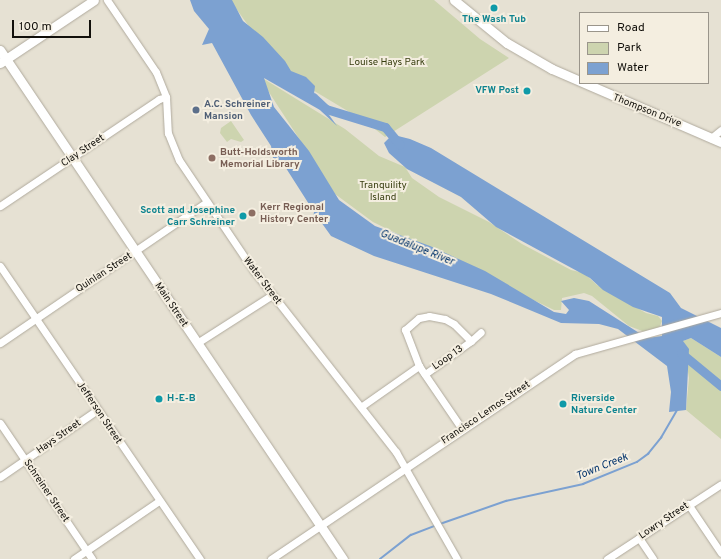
<!DOCTYPE html>
<html>
<head>
<meta charset="utf-8">
<style>
  body { margin:0 }
  #map { position:relative; width:721px; height:559px; overflow:hidden; background:#e6e1d3; font-family:Overpass,sans-serif }
  div>[style] { position:absolute }
  .green>* { inset:0; background:#cdd4af }
  .water>* { inset:0; background:#7ca1d1 }
  .stream>* { height:1.5px; margin:-0.75px; padding:0 0.75px; transform-origin:0.75px; border-radius:0.75px; background:#7ca1d1 }
  .river>* { height:9px; margin:-4.5px; padding:0 4.5px; transform-origin:4.5px; border-radius:4.5px; background:#7ca1d1 }
  .roads { filter:drop-shadow(0 0 1px #b0aa9d) drop-shadow(0 0 1px #b0aa9d) }
  .minor>* { height:7px; margin:-3.5px; padding:0 3.5px; transform-origin:3.5px; border-radius:3.5px; background:#fff }
  .major>* { height:9px; margin:-4.5px; padding:0 4.5px; transform-origin:4.5px; border-radius:4.5px; background:#fff }
  .dots>* { width:11px; height:11px; translate:-50% -50%; box-sizing:border-box; border:2px solid #f4eee0; border-radius:50% }
  span { translate:-50% -50%; white-space:nowrap; text-align:center; line-height:1.15; -webkit-text-stroke:4px #f4eee0; paint-order:stroke }
  .culture-label { font-size:10px; color:#0d838f; font-weight:700 }
  .right { translate:-100% -50%; text-align:right }
  .left { translate:0 -50%; text-align:left }
  .park-label { font-size:10px; color:#383e10 }
  .service-label { font-size:10px; color:#4e5e75; font-weight:700 }
  .street-label { font-size:10px; color:#12100b }
  .education-label { font-size:10px; color:#785e54; font-weight:700 }
  .water-label { font-size:11px; color:#00326b; font-style:italic }
  .legend { position:absolute; left:579px; top:12px; width:130px; height:72px; box-sizing:border-box; background:#f4eee0; border:1px solid #9a958b; margin:0; padding:5px 7px; list-style:none; font-size:12px; color:#12100b }
  .legend li { display:flex; align-items:center; gap:8px; height:20px }
  .legend b { width:20px; border:1px solid #9a958b }
  .scale { position:absolute; left:12px; top:20px; width:79px; height:18px; box-sizing:border-box; border:2px solid #12100b; border-top:0; padding-left:5px; font-size:12px; line-height:14px; white-space:nowrap; color:#12100b; -webkit-text-stroke:3px #f4eee0; paint-order:stroke }
</style>
</head>
<body>
<div id="map">
  <div class="green">
    <i style="clip-path:polygon(230px 0,434px 0,480px 39px,509px 58px,385px 137px,366px 122px,281px 71px)"></i>
    <i style="clip-path:polygon(264px 79px,345px 129px,379px 156px,405px 167px,412px 178px,439px 197px,489px 222px,522px 244px,571px 270px,584px 273px,597px 285px,646px 313px,658px 316px,662px 321px,659px 328px,645px 332px,629px 326px,592px 296px,584px 293px,562px 298px,561px 310px,554px 310px,373px 222px,335px 194px,263px 83px)"></i>
    <i style="clip-path:polygon(231px 121px,244px 140px,241px 142px,231px 139px,227px 142px,220px 133px,221px 128px)"></i>
    <i style="clip-path:polygon(691px 338px,721px 357px,721px 439px,686px 410px,689px 378px,683px 341px)"></i>
  </div>
  <div class="water">
    <i style="clip-path:polygon(190px 0,232px 0,243px 21px,263px 37px,285px 61px,291px 71px,306px 77px,315px 86px,314px 94px,337px 126px,320px 110px,264px 78px,274px 107px,309px 151px,339px 200px,375px 226px,430px 246px,485px 271px,554px 312px,566px 314px,569px 310px,561px 301px,574px 298px,589px 301px,647px 338px,662px 336px,662px 317px,633px 307px,603px 290px,590px 278px,496px 227px,461px 197px,407px 169px,389px 153px,384px 143px,390px 137px,398px 136px,410px 139px,431px 148px,670px 293px,681px 308px,721px 328px,721px 357px,691px 338px,683px 341px,689px 349px,686px 410px,669px 412px,671px 392px,667px 366px,618px 329px,599px 324px,561px 323px,491px 294px,374px 256px,331px 236px,321px 222px,313px 218px,314px 212px,284px 165px,273px 158px,271px 146px,251px 115px,212px 43px,202px 45px,209px 29px,194px 11px)"></i>
  </div>
  <div class="stream">
    <i style="left:440px;top:524px;width:70px;rotate:-19.2deg"></i>
    <i style="left:506px;top:501px;width:79px;rotate:-12.4deg"></i>
    <i style="left:583px;top:484px;width:58px;rotate:-22.2deg"></i>
    <i style="left:637px;top:462px;width:14px;rotate:-36deg"></i>
    <i style="left:648px;top:454px;width:21px;rotate:-51deg"></i>
    <i style="left:661px;top:438px;width:32px;rotate:-60deg"></i>
    <i style="left:380px;top:559px;width:39px;rotate:-38deg"></i>
    <i style="left:411px;top:535px;width:25px;rotate:-21deg"></i>
  </div>
  <div class="river">
    <i style="left:313px;top:97px;width:18px;rotate:43deg"></i>
    <i style="left:326px;top:109px;width:62px;rotate:17deg"></i>
    <i style="left:385px;top:127px;width:23px;rotate:50deg"></i>
    <i style="left:681px;top:353px;width:52px;rotate:39.5deg"></i>
  </div>
  <div class="roads">
    <div class="minor">
      <i style="left:107px;top:0;width:87px;rotate:55.8deg"></i>
      <i style="left:156px;top:72px;width:27px;rotate:68deg"></i>
      <i style="left:166px;top:97px;width:36px;rotate:87deg"></i>
      <i style="left:168px;top:133px;width:29px;rotate:68deg"></i>
      <i style="left:179px;top:160px;width:134px;rotate:56deg"></i>
      <i style="left:254px;top:271px;width:230px;rotate:51.9deg"></i>
      <i style="left:396px;top:452px;width:123px;rotate:60.3deg"></i>
      <i style="left:711px;top:138px;width:13px;rotate:-39deg"></i>
      <i style="left:0;top:206px;width:192px;rotate:-33.9deg"></i>
      <i style="left:159px;top:99px;width:7px;rotate:-16deg"></i>
      <i style="left:0;top:266px;width:355px;rotate:55.7deg"></i>
      <i style="left:471px;top:341px;width:13px;rotate:-42deg"></i>
      <i style="left:0;top:343px;width:250px;rotate:-34.3deg"></i>
      <i style="left:197px;top:343px;width:89px;rotate:-32.6deg"></i>
      <i style="left:419px;top:366px;width:39px;rotate:-111deg"></i>
      <i style="left:405px;top:330px;width:18px;rotate:-41deg"></i>
      <i style="left:419px;top:318px;width:10px;rotate:-11deg"></i>
      <i style="left:429px;top:316px;width:16px;rotate:11deg"></i>
      <i style="left:445px;top:319px;width:10px;rotate:29deg"></i>
      <i style="left:454px;top:324px;width:24px;rotate:45deg"></i>
      <i style="left:471px;top:341px;width:57px;rotate:144.3deg"></i>
      <i style="left:362px;top:406px;width:70px;rotate:-35.1deg"></i>
      <i style="left:419px;top:366px;width:76px;rotate:55.7deg"></i>
      <i style="left:0;top:423px;width:164px;rotate:55.9deg"></i>
      <i style="left:0;top:477px;width:118px;rotate:-34.6deg"></i>
      <i style="left:688px;top:504px;width:59px;rotate:56deg"></i>
      <i style="left:639px;top:538px;width:25px;rotate:56deg"></i>
      <i style="left:74px;top:559px;width:103px;rotate:-34.3deg"></i>
      <i style="left:271px;top:559px;width:367px;rotate:-34deg"></i>
      <i style="left:575px;top:354px;width:152px;rotate:-15.7deg"></i>
      <i style="left:607px;top:559px;width:136px;rotate:-33.3deg"></i>
    </div>
    <div class="major">
      <i style="left:454px;top:0;width:68px;rotate:39.1deg"></i>
      <i style="left:507px;top:43px;width:52px;rotate:30deg"></i>
      <i style="left:552px;top:69px;width:184px;rotate:23.4deg"></i>
      <i style="left:0;top:50px;width:614px;rotate:56.03deg"></i>
      <i style="left:0;top:63px;width:113px;rotate:-33.8deg"></i>
    </div>
  </div>
  <div class="dots">
    <i style="left:494px;top:8px;background:#0f9aa8"></i>
    <i style="left:527px;top:91px;background:#0f9aa8"></i>
    <i style="left:196px;top:110px;background:#5c6f8a"></i>
    <i style="left:212px;top:158px;background:#8d6e63"></i>
    <i style="left:252px;top:213px;background:#8d6e63"></i>
    <i style="left:243px;top:216px;background:#0f9aa8"></i>
    <i style="left:159px;top:399px;background:#0f9aa8"></i>
    <i style="left:563px;top:404px;background:#0f9aa8"></i>
  </div>
  <div class="culture-label">
    <span style="left:494px;top:20px">The Wash Tub</span>
    <span class="right" style="left:519px;top:91px">VFW Post</span>
    <span class="right" style="left:235px;top:216px">Scott and Josephine<br>Carr Schreiner</span>
    <span class="left" style="left:571px;top:404px">Riverside<br>Nature Center</span>
    <span class="left" style="left:167px;top:399px">H-E-B</span>
  </div>
  <div class="park-label">
    <span style="left:387px;top:63px">Louise Hays Park</span>
    <span style="left:383px;top:191px">Tranquility<br>Island</span>
  </div>
  <div class="service-label">
    <span class="left" style="left:204px;top:110px">A.C. Schreiner<br>Mansion</span>
  </div>
  <div class="street-label">
    <span style="left:647px;top:111px;rotate:22deg">Thompson Drive</span>
    <span style="left:83px;top:151px;rotate:-34deg">Clay Street</span>
    <span style="left:104px;top:273px;rotate:-33deg">Quinlan Street</span>
    <span style="left:262px;top:281px;rotate:53deg">Water Street</span>
    <span style="left:171px;top:305px;rotate:56deg">Main Street</span>
    <span style="left:448px;top:358px;rotate:-35deg">Loop 13</span>
    <span style="left:99px;top:413px;rotate:56deg">Jefferson Street</span>
    <span style="left:486px;top:413px;rotate:-34deg">Francisco Lemos Street</span>
    <span style="left:59px;top:437px;rotate:-35deg">Hays Street</span>
    <span style="left:46px;top:491px;rotate:56deg">Schreiner Street</span>
    <span style="left:664px;top:521px;rotate:-34deg">Lowry Street</span>
  </div>
  <div class="education-label">
    <span class="left" style="left:220px;top:158px">Butt-Holdsworth<br>Memorial Library</span>
    <span class="left" style="left:260px;top:213px">Kerr Regional<br>History Center</span>
  </div>
  <div class="water-label">
    <span style="left:417px;top:248px;rotate:22deg">Guadalupe River</span>
    <span style="left:602px;top:467px;rotate:-22deg">Town Creek</span>
  </div>
  <ul class="legend">
  <li><b style="height:5px;background:#fff"></b>Road</li>
  <li><b style="height:11px;background:#cdd4af"></b>Park</li>
  <li><b style="height:11px;background:#7ca1d1"></b>Water</li>
  </ul>
  <div class="scale">100 m</div>
</div>
</body>
</html>
